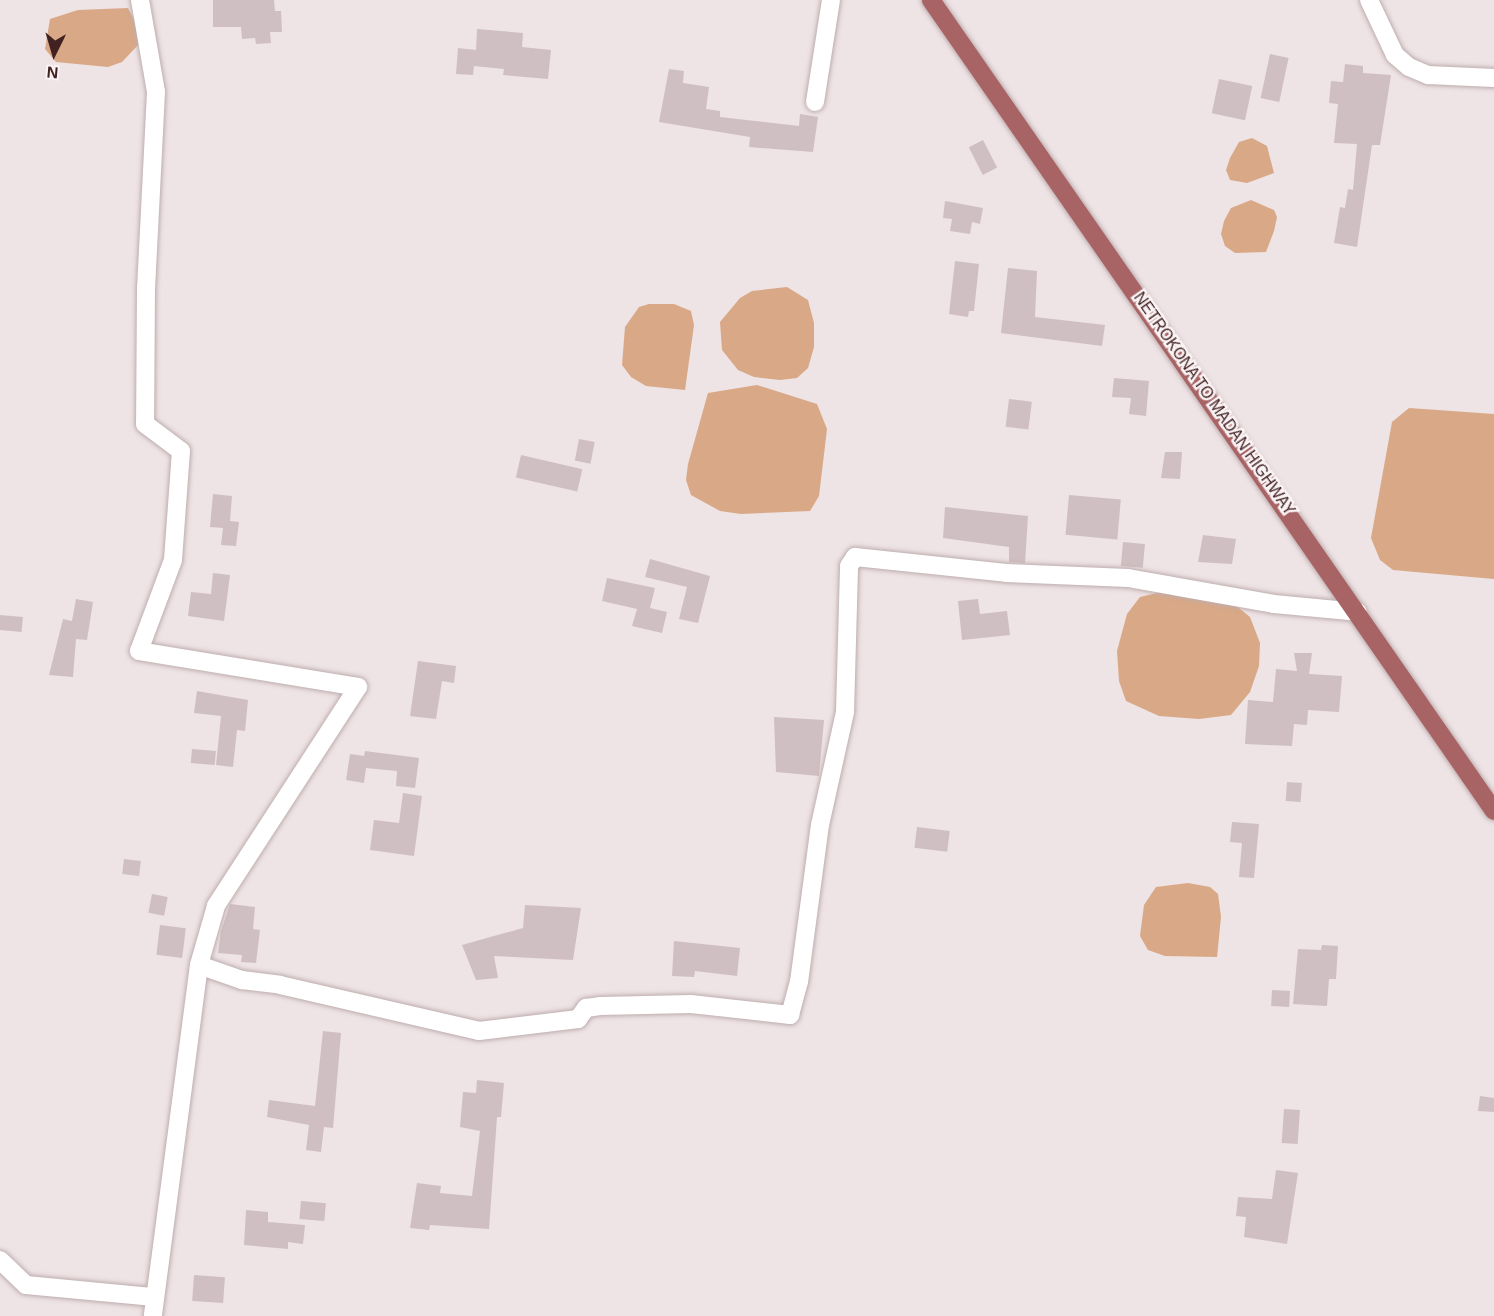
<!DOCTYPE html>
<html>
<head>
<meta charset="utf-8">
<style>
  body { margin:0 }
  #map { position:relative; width:1494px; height:1316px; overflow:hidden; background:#eee3e5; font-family:Helvetica,sans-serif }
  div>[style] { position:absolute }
  .water>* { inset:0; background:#d9a886 }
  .building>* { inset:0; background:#d0bfc2; transform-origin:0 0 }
  .roads { filter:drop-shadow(0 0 2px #beadae) drop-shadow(0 0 2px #beadae) }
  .minor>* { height:18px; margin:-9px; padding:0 9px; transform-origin:9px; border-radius:9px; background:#fff }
  .major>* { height:18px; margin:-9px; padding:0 9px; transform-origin:9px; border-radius:9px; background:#a86364 }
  span { translate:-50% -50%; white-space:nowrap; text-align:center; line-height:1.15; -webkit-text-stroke:5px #faf4f6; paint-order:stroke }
  .street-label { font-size:16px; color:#422121 }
  .north { position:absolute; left:24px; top:24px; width:60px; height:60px; -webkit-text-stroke:4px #faf4f6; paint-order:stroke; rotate:185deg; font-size:16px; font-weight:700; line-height:24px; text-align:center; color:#422121 }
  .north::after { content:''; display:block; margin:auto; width:21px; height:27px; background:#422121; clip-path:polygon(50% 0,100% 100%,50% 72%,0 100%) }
</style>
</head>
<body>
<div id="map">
  <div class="water">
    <i style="clip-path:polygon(128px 8px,138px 27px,139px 44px,122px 62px,108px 67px,56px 62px,45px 49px,50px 19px,78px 10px)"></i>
    <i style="clip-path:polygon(1252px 138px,1267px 146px,1274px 173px,1247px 183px,1230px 180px,1226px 170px,1230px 158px,1239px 142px)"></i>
    <i style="clip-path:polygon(1251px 200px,1274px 210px,1277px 217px,1274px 231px,1266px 252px,1235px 253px,1225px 246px,1221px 234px,1224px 221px,1231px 208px)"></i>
    <i style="clip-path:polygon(787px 287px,808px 300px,814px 323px,814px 347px,808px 368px,797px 378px,780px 380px,754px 377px,738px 370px,722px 350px,720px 322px,740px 298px,752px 291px)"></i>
    <i style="clip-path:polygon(649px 304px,674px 304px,691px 311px,694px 325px,685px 390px,646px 386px,631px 377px,622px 365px,625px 327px,639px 307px)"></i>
    <i style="clip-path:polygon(757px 385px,817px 404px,827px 429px,819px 496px,810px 511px,741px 514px,720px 511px,691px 495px,686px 480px,688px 464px,708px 393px)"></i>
    <i style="clip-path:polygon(1409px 408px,1494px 414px,1494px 579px,1393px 570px,1380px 560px,1371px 538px,1392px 422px)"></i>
    <i style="clip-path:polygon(1161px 592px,1234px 604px,1250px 617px,1260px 643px,1259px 666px,1250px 692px,1231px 715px,1199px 719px,1159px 716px,1126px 701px,1119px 681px,1117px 651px,1127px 614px,1140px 597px)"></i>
    <i style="clip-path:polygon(1188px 883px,1210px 887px,1218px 894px,1221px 917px,1217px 957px,1165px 956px,1148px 950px,1140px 936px,1144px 905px,1156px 887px)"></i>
  </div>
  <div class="building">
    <i style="clip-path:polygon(213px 0,274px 0,275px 11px,281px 11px,282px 32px,270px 32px,271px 43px,256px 44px,255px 38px,242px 39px,241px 27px,213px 27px)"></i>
    <i style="clip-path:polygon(477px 29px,523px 33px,522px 47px,551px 50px,548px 79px,503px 75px,504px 69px,474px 66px,473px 75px,456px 74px,458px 48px,476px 50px)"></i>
    <i style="left:1270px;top:54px;width:19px;height:45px;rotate:12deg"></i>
    <i style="clip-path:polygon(1345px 64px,1363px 66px,1363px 73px,1391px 75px,1380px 145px,1372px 145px,1357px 247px,1334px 243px,1340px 207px,1345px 208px,1348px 189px,1353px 190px,1357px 144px,1334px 143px,1338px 104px,1329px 103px,1331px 81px,1343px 82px)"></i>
    <i style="clip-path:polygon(669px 69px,684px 71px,683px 83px,709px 87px,706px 109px,720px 111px,720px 117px,799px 126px,800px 114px,818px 117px,813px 152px,749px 147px,750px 137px,659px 122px)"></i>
    <i style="left:1219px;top:79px;width:34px;height:35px;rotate:12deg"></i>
    <i style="left:983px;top:140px;width:31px;height:16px;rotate:63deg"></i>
    <i style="clip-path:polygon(945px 201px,983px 208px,980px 224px,972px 222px,970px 234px,950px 231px,952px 219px,943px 218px)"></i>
    <i style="clip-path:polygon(955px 261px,979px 264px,974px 311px,969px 311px,968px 317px,949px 314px)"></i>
    <i style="clip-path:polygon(1008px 268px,1037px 271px,1035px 317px,1105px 325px,1102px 346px,1001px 333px)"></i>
    <i style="clip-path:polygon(1114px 378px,1149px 381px,1146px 416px,1129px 414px,1131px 398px,1112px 397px)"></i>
    <i style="left:1009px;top:399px;width:23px;height:28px;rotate:7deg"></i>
    <i style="left:579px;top:439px;width:16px;height:22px;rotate:11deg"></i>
    <i style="clip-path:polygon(1165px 452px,1182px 452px,1180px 479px,1161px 478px)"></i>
    <i style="left:521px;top:455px;width:63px;height:23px;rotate:13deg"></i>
    <i style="clip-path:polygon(213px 494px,232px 496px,230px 521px,239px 522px,236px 546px,221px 545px,223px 528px,210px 527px)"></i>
    <i style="left:1069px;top:495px;width:52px;height:40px;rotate:5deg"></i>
    <i style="clip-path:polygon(945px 507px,1028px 516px,1025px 563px,1009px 562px,1009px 547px,943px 538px)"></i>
    <i style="clip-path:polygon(1203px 535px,1236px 539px,1232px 564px,1198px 562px)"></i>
    <i style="left:1123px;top:542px;width:22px;height:24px;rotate:5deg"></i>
    <i style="clip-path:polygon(650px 559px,710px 576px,698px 623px,679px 619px,687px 587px,645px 577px)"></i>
    <i style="clip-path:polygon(213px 573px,230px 575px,224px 621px,188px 616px,191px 592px,211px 594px)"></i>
    <i style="clip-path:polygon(607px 578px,655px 588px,650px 608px,667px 612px,662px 633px,632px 626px,637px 609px,602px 601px)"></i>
    <i style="clip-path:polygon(76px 599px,93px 602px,87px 640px,76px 639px,73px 677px,49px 675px,63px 619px,72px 621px)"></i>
    <i style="clip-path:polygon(978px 599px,980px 614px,1007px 611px,1010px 635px,962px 640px,958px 601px)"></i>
    <i style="left:0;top:615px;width:23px;height:15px;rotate:5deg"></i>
    <i style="clip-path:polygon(1294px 653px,1312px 653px,1309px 674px,1342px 676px,1339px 712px,1308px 710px,1307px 725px,1294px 724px,1292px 746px,1245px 744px,1248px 700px,1273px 702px,1276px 669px,1297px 671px)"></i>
    <i style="clip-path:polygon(418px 661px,456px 666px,454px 683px,442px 681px,436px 719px,410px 716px)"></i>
    <i style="clip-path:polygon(197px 691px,248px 700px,245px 731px,237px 730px,233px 767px,216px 765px,221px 716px,194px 713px)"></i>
    <i style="clip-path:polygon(774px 717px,824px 720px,819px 776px,776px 772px)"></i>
    <i style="left:192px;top:749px;width:24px;height:14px;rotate:5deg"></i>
    <i style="clip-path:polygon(365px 751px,419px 758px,415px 788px,396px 786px,397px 771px,366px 768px,364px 783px,346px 780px,350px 754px,364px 756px)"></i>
    <i style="left:1287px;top:782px;width:15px;height:19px;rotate:4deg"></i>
    <i style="clip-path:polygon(403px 793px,422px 796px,414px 856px,370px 850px,374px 820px,399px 823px)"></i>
    <i style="clip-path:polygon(1232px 822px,1259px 824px,1254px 878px,1239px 877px,1242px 843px,1230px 842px)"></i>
    <i style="left:917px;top:827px;width:33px;height:21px;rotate:7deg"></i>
    <i style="left:124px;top:859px;width:17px;height:15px;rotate:7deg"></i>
    <i style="left:152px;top:894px;width:16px;height:19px;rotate:11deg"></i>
    <i style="clip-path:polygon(230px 904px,255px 907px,253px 929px,260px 930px,256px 963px,241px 962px,242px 955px,218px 953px,221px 931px)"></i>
    <i style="clip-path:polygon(525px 905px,581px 908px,573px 960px,494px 956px,498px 978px,476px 980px,462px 945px,523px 928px)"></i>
    <i style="left:160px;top:925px;width:26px;height:30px;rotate:7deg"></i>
    <i style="clip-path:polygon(674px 941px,740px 948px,737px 976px,695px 971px,694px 977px,672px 976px)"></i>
    <i style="clip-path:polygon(1322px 945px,1338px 946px,1336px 979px,1329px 979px,1327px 1006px,1293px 1004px,1298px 949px,1321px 950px)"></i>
    <i style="left:1272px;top:990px;width:18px;height:16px;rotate:3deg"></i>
    <i style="clip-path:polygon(323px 1031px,341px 1033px,333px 1128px,324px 1127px,321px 1152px,306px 1150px,309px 1125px,267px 1117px,269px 1100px,315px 1106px)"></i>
    <i style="clip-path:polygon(477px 1080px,504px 1083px,501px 1117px,497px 1117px,489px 1229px,430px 1225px,429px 1230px,410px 1228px,417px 1183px,441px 1186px,440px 1193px,472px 1196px,480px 1131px,460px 1127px,463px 1092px,476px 1093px)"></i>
    <i style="clip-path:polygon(1480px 1096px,1494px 1098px,1494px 1112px,1478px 1111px)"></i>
    <i style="left:1284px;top:1109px;width:16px;height:34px;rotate:4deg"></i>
    <i style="clip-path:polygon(1276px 1170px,1298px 1173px,1287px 1244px,1244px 1237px,1246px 1217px,1236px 1216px,1238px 1197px,1272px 1199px)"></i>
    <i style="left:301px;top:1201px;width:25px;height:18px;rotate:5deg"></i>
    <i style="clip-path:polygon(246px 1210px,268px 1212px,268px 1222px,305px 1225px,303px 1244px,288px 1242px,288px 1249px,244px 1245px)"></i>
    <i style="left:194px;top:1275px;width:31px;height:26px;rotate:4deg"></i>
  </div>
  <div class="roads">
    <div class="minor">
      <i style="left:140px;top:0;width:93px;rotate:80.1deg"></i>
      <i style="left:156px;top:92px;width:196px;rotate:92.9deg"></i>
      <i style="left:146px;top:288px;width:136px;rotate:90.4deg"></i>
      <i style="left:145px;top:424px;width:45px;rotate:36.9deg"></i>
      <i style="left:181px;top:451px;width:109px;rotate:94.2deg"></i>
      <i style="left:173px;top:560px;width:97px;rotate:110.5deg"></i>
      <i style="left:139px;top:651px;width:222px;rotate:9.3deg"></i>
      <i style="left:358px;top:687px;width:261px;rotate:123deg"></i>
      <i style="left:216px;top:906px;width:61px;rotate:106.1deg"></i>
      <i style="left:199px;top:965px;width:354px;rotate:97.5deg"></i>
      <i style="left:1369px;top:0;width:61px;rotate:64.7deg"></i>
      <i style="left:1395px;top:55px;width:18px;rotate:41deg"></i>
      <i style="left:1409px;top:67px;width:21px;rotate:23deg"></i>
      <i style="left:1428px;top:75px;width:66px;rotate:2.6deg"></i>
      <i style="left:815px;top:102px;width:103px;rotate:-81.1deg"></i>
      <i style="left:199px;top:965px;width:46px;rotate:19.2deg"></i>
      <i style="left:242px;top:980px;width:38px;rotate:7deg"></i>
      <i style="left:280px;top:985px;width:204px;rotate:13deg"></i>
      <i style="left:479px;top:1031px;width:100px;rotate:-6.9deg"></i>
      <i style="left:578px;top:1019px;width:14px;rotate:-54deg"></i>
      <i style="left:586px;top:1008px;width:14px;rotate:-8deg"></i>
      <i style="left:600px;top:1006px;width:91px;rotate:-1.3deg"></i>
      <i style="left:691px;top:1004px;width:100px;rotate:6.3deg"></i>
      <i style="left:790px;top:1015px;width:34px;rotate:-75deg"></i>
      <i style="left:799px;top:982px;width:158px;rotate:-82.4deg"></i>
      <i style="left:820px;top:825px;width:116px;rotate:-77.5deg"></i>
      <i style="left:845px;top:712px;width:146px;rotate:-88.4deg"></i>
      <i style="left:849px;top:566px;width:11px;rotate:-56deg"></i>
      <i style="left:855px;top:557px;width:152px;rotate:6deg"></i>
      <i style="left:1006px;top:573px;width:122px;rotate:2.3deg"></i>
      <i style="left:1128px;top:578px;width:148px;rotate:10.1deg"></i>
      <i style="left:1274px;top:604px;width:84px;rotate:5.4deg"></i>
      <i style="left:0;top:1260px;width:36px;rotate:44deg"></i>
      <i style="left:26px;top:1285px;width:129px;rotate:5.4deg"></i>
    </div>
    <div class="major">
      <i style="left:931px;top:0;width:987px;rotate:55.23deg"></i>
    </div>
  </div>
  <div class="street-label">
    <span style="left:1214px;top:404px;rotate:55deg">NETROKONA TO MADAN HIGHWAY</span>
  </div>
  <div class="north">N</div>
</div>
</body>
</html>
